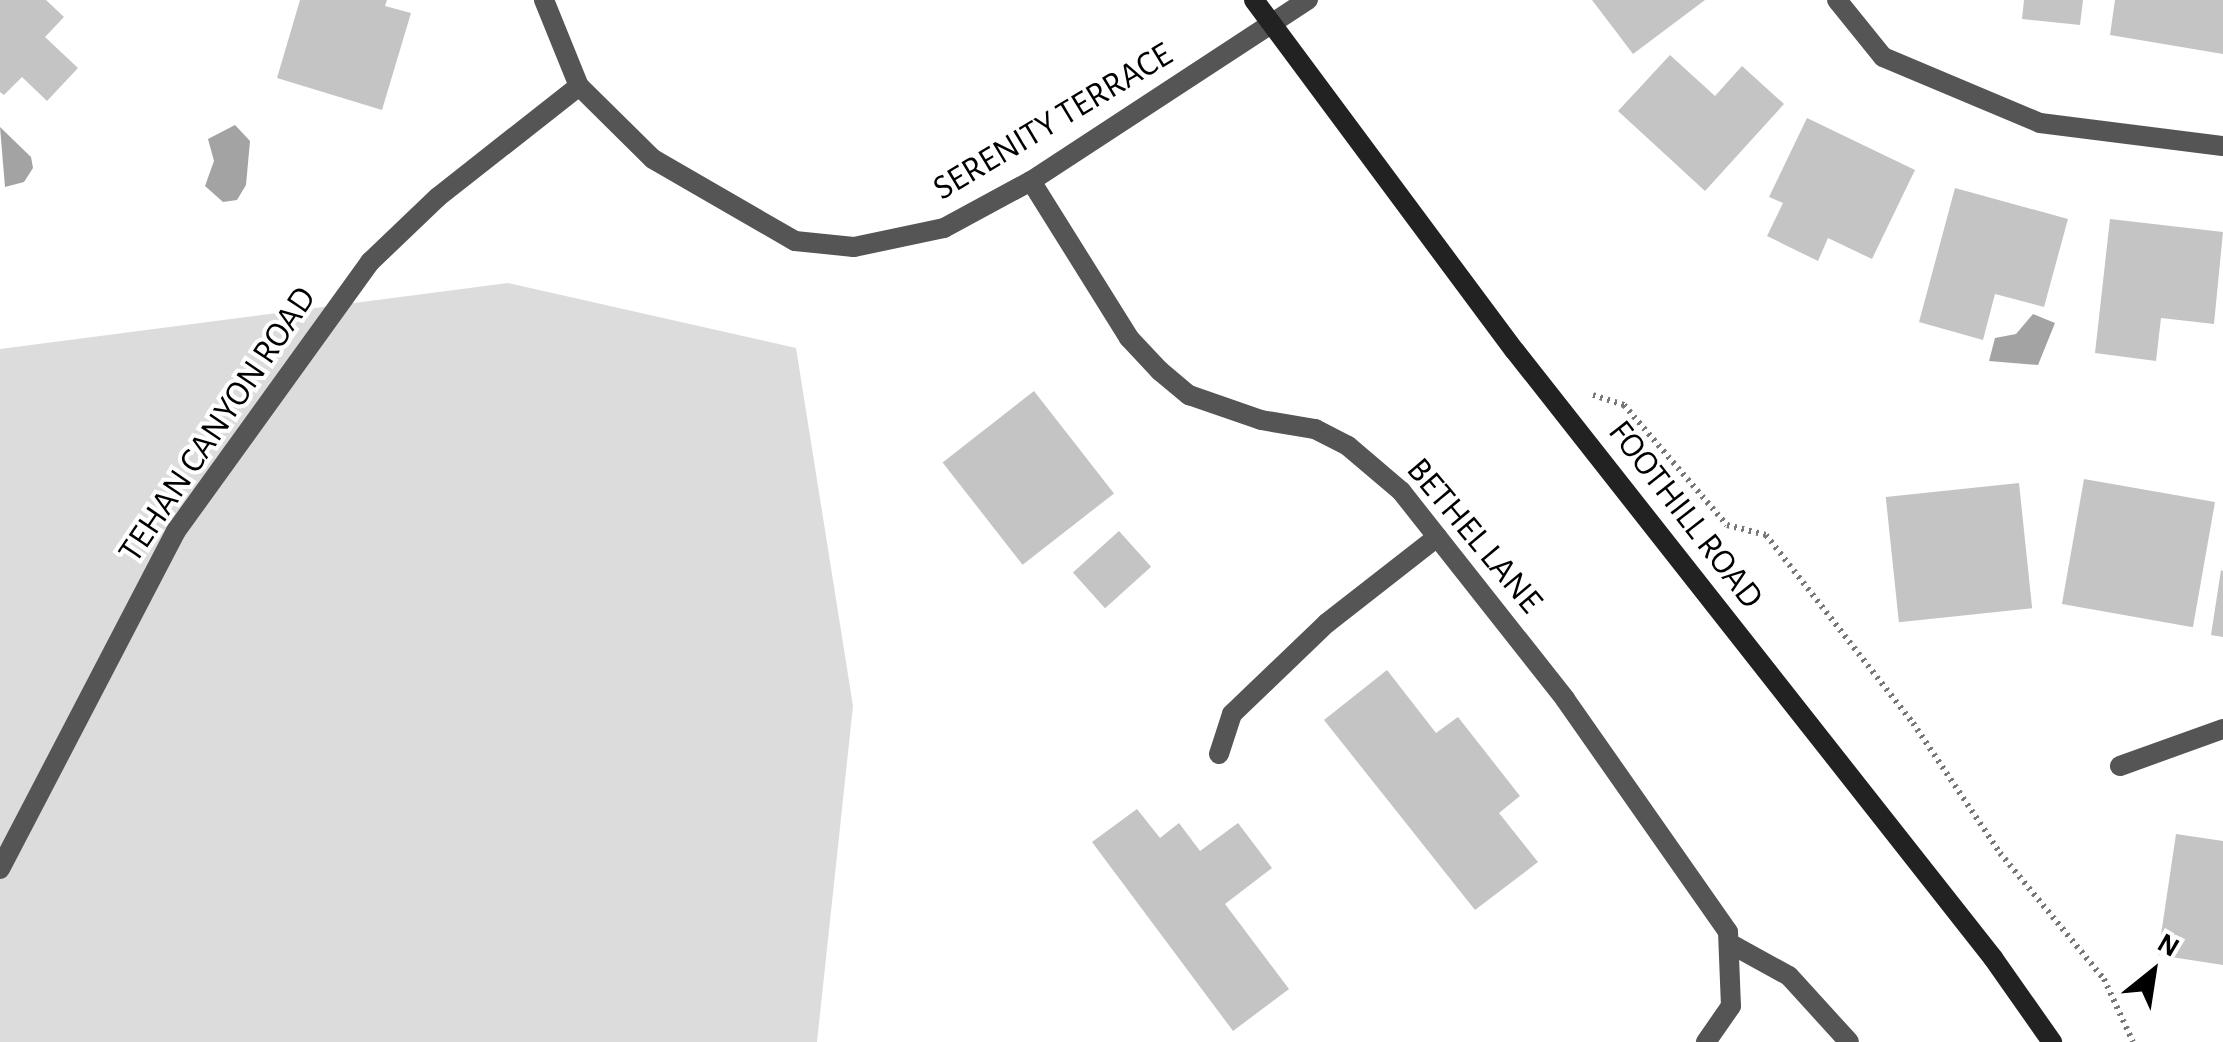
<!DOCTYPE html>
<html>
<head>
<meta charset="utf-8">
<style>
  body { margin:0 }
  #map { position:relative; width:2223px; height:1042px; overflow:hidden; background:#fff; font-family:"Alegreya Sans",sans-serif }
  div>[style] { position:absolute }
  .green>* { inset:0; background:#dcdcdc }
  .water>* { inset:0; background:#a3a3a3 }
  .building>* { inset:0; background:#c4c4c4; transform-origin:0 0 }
  .path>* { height:6px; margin-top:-3px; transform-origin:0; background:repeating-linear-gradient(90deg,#777 0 2.5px,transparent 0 7.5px) }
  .lane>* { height:20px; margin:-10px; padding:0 10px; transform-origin:10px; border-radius:10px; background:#555 }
  .street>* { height:20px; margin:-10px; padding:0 10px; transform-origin:10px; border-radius:10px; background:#555 }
  .secondary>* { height:20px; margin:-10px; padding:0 10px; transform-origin:10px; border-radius:10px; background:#222 }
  span { translate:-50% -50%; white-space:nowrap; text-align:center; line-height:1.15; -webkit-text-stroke:8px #fff; paint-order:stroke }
  .street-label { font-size:35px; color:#000 }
  .north { position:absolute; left:2103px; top:922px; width:100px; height:100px; -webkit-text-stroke:8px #fff; paint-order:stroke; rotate:30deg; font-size:28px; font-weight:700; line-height:40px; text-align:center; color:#000 }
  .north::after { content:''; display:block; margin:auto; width:35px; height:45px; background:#000; clip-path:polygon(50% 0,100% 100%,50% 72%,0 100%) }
</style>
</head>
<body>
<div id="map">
  <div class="green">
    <i style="clip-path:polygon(508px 283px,796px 348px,853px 706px,817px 1042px,0 1042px,0 349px)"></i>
  </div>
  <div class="water">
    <i style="clip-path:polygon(235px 125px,250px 141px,246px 185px,237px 200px,223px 202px,205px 186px,214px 161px,208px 139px)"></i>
    <i style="clip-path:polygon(0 127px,31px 157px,33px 168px,24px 182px,5px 187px)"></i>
    <i style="clip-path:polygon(2033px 314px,2055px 323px,2038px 365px,1989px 361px,1995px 338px,2016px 334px)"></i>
  </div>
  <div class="building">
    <i style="clip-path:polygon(0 0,46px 0,64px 17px,45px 37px,78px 68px,47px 101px,22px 77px,4px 95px,0 92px)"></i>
    <i style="clip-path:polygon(300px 0,387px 0,385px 6px,411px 13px,382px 110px,277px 78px)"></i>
    <i style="clip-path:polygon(1592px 0,1705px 0,1633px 54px)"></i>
    <i style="clip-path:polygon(2024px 0,2083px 0,2080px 25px,2022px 19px)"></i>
    <i style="clip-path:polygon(2115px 0,2223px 0,2223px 54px,2110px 35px)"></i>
    <i style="clip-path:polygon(1670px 55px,1715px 96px,1742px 66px,1784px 104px,1705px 191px,1618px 111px)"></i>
    <i style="clip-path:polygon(1807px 118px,1915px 170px,1872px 259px,1828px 238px,1818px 261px,1767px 236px,1783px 203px,1769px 197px)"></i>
    <i style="clip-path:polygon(1955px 188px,2068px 219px,2044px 307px,1995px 294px,1983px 340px,1919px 322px)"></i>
    <i style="clip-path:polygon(2110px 219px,2223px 232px,2214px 324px,2161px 318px,2156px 361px,2095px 353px)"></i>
    <i style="left:1034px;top:391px;width:130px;height:116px;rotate:52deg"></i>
    <i style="left:2084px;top:479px;width:133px;height:127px;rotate:10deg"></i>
    <i style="left:2019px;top:483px;width:126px;height:134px;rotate:84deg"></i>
    <i style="left:1119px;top:531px;width:48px;height:62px;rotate:48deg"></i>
    <i style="clip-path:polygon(2221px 570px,2223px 571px,2223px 637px,2211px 635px)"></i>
    <i style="clip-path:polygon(1387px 670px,1436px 733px,1458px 717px,1520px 796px,1499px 813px,1538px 862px,1475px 910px,1324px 720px)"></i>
    <i style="clip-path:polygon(1137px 809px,1160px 838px,1179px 823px,1200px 851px,1238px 823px,1272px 868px,1225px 904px,1289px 989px,1233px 1031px,1092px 842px)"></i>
    <i style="clip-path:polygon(2176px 834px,2223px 841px,2223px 965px,2158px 955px)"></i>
  </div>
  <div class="path">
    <i style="left:1593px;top:395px;width:33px;rotate:18deg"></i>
    <i style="left:1624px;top:405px;width:158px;rotate:49.4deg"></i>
    <i style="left:1727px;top:525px;width:40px;rotate:14.4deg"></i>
    <i style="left:1766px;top:535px;width:239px;rotate:52deg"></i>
    <i style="left:1913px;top:723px;width:156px;rotate:56.2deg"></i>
    <i style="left:2000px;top:853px;width:163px;rotate:50.5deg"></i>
    <i style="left:2104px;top:979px;width:69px;rotate:65.3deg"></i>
  </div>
  <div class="lane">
    <i style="left:1219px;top:754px;width:42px;rotate:-72deg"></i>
    <i style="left:1232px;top:714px;width:132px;rotate:-43.8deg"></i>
    <i style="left:1327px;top:623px;width:140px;rotate:-38deg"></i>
    <i style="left:0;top:869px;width:381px;rotate:-62.5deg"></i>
    <i style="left:176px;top:531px;width:332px;rotate:-54.2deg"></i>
    <i style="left:370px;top:262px;width:94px;rotate:-43.7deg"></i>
    <i style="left:438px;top:197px;width:179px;rotate:-38.2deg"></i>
    <i style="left:1729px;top:943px;width:68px;rotate:28.8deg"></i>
    <i style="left:1789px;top:976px;width:89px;rotate:47.7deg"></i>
  </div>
  <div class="street">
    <i style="left:544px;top:0;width:93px;rotate:67.9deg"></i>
    <i style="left:579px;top:86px;width:104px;rotate:44.6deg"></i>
    <i style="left:653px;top:159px;width:164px;rotate:30deg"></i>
    <i style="left:795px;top:241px;width:59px;rotate:5.8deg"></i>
    <i style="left:854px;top:247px;width:92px;rotate:-11.9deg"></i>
    <i style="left:944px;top:228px;width:99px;rotate:-28.4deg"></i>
    <i style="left:1031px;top:181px;width:331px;rotate:-33.2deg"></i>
    <i style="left:1837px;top:0;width:73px;rotate:51.1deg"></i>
    <i style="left:1883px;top:57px;width:170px;rotate:22.8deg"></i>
    <i style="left:2040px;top:123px;width:184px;rotate:7.2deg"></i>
    <i style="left:1031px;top:181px;width:185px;rotate:58deg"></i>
    <i style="left:1129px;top:338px;width:45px;rotate:46.8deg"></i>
    <i style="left:1160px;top:371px;width:38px;rotate:40deg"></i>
    <i style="left:1189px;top:395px;width:76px;rotate:19.1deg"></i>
    <i style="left:1261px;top:420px;width:55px;rotate:9.5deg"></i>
    <i style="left:1315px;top:429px;width:37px;rotate:27deg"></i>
    <i style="left:1348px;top:446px;width:70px;rotate:40.3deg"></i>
    <i style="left:1401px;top:491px;width:265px;rotate:51.7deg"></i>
    <i style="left:1565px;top:699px;width:284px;rotate:55deg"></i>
    <i style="left:1728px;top:932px;width:74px;rotate:87.7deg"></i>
    <i style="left:1731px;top:1006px;width:44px;rotate:124.8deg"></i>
    <i style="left:2120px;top:766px;width:109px;rotate:-19.8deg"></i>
  </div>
  <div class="secondary">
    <i style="left:1254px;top:0;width:437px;rotate:53.4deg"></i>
    <i style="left:1515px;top:351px;width:773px;rotate:51.78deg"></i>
    <i style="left:1993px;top:958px;width:103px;rotate:54.9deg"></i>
  </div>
  <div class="street-label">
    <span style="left:1053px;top:122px;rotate:-31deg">SERENITY TERRACE</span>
    <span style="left:218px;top:425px;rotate:-56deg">TEHAN CANYON ROAD</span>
    <span style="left:1685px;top:515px;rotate:52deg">FOOTHILL ROAD</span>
    <span style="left:1474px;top:536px;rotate:50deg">BETHEL LANE</span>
  </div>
  <div class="north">N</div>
</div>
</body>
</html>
